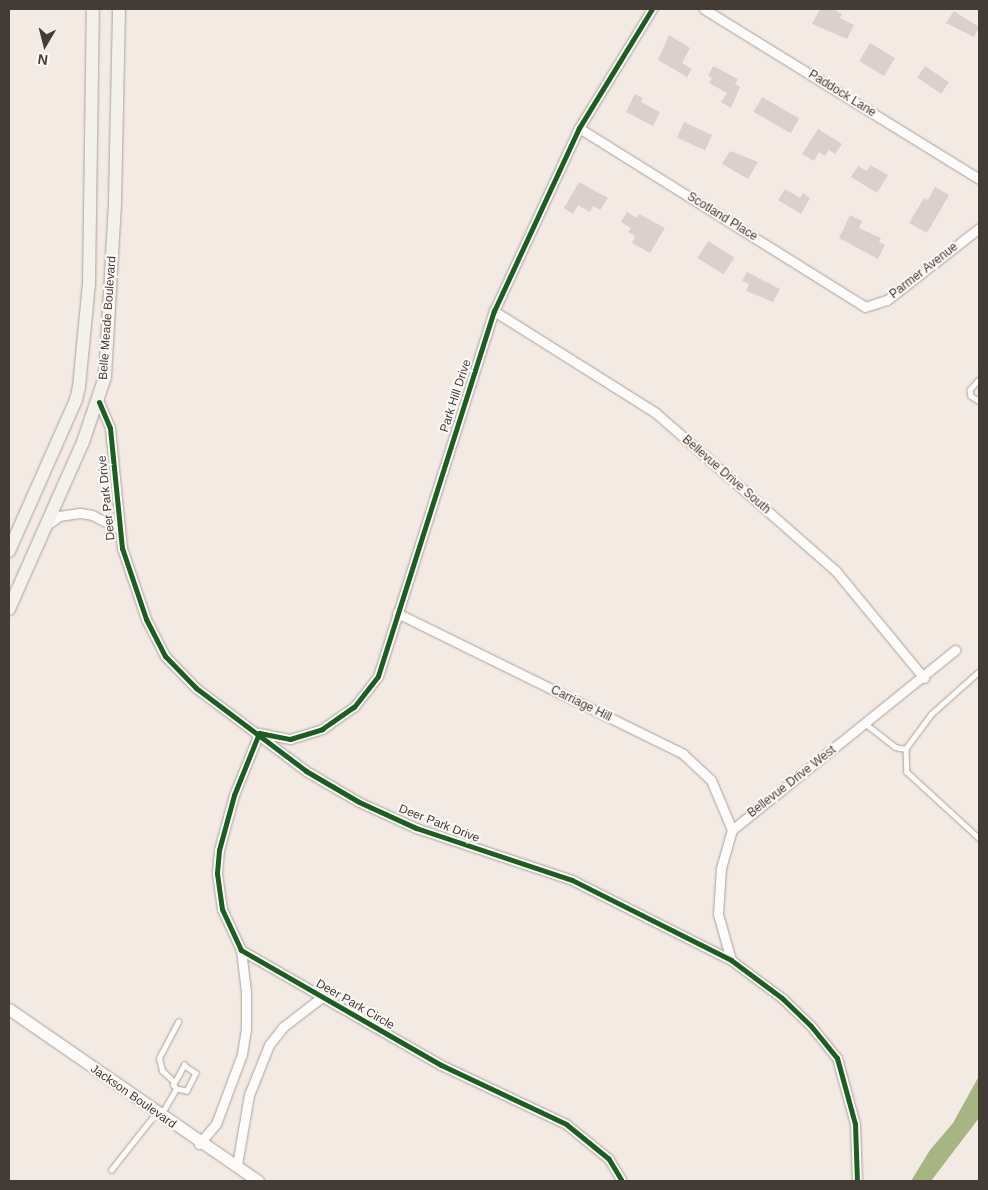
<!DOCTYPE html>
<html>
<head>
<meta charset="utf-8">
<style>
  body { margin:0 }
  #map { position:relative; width:988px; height:1190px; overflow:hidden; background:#f4eae4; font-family:Arial,sans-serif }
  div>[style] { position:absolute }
  .water>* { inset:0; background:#a7b583 }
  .building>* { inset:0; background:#dad1ce; transform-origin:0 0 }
  .roads { filter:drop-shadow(0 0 1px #a9a19c) drop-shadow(0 0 1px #a9a19c) }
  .service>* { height:4.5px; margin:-2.25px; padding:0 2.25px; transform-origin:2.25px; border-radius:2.25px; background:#fdfcfb }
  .minor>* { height:9px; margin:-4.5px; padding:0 4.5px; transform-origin:4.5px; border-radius:4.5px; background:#fdfcfb }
  .tertiary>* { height:11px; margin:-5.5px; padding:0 5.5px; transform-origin:5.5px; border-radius:5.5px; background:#fdfcfb }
  .secondary>* { height:12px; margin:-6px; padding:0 6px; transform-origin:6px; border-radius:6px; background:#f4f1ec }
  .cycleway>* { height:5px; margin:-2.5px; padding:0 2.5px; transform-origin:2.5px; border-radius:2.5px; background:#1b5e20 }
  span { translate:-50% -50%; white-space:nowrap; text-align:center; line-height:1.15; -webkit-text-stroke:4px #fdf9f7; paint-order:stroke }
  .street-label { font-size:12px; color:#423b36 }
  .frame { position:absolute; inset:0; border:10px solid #423b36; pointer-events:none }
  .north { position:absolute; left:20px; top:20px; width:50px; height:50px; -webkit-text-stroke:4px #fdf9f7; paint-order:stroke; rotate:188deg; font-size:14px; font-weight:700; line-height:20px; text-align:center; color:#423b36 }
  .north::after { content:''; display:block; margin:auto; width:18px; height:22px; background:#423b36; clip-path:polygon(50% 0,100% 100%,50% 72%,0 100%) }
</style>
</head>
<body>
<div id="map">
  <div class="water">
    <i style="clip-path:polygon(979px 1076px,979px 1118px,931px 1181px,911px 1181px,930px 1150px,953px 1123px)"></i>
  </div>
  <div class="building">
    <i style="clip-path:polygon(820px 9px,833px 9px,842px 14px,840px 18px,854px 25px,847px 39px,812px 24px)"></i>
    <i style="clip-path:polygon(954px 11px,979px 27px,974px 37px,946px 23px)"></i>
    <i style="clip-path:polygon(669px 35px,690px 48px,682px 63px,692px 69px,687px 77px,658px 60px)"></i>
    <i style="left:870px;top:43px;width:29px;height:21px;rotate:31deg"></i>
    <i style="clip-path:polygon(713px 66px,738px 79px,735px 84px,740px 87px,731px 108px,721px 102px,727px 93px,709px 83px,712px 78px,708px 76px)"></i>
    <i style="left:925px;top:66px;width:29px;height:14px;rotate:34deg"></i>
    <i style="clip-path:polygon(635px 94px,643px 98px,641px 102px,660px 112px,653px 126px,626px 112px)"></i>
    <i style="left:762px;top:97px;width:43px;height:17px;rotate:30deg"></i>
    <i style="left:684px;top:122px;width:31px;height:17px;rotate:25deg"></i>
    <i style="clip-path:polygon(818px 129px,842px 144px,835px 154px,829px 150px,825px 156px,819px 152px,814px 161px,802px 154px)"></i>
    <i style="clip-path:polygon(730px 151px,758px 162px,748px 179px,722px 164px)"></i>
    <i style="clip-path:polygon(870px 165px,888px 175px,877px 193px,851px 177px,858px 166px,867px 171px)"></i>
    <i style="clip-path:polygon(579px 182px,608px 198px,600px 210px,593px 206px,590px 212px,578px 205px,573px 214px,564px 208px)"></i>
    <i style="clip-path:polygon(935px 187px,949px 195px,927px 233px,909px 223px,924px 198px,928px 200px)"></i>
    <i style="clip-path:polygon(785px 189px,800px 198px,803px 193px,810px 198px,801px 214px,778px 200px)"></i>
    <i style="clip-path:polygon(627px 212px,637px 218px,639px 214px,665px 228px,650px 253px,632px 243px,635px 236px,628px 232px,631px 228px,621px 222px)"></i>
    <i style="clip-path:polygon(850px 215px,862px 221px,859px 228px,881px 238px,879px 242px,885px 245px,878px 259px,839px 238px)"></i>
    <i style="left:708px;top:241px;width:31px;height:20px;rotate:32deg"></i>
    <i style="clip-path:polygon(747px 272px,780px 289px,773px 302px,746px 291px,749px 284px,742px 281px)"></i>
  </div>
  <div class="roads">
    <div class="service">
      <i style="left:979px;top:380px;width:13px;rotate:132deg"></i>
      <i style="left:970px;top:390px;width:6px;rotate:81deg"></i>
      <i style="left:971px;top:396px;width:9px;rotate:32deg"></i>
      <i style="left:979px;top:672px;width:63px;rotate:138.2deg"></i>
      <i style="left:932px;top:714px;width:44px;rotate:126.6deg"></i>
      <i style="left:906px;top:749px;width:23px;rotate:88deg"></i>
      <i style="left:907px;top:772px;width:98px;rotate:42.5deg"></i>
      <i style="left:866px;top:724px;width:37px;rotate:38deg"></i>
      <i style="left:895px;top:747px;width:11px;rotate:10deg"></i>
      <i style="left:174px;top:1082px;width:16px;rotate:-137deg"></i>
      <i style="left:162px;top:1071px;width:13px;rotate:-103deg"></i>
      <i style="left:159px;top:1058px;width:41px;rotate:-62.2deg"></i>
      <i style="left:162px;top:1113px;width:28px;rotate:-60deg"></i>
      <i style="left:176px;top:1089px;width:5px;rotate:-127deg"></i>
      <i style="left:173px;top:1085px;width:23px;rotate:-61deg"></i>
      <i style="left:184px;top:1065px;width:14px;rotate:34deg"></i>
      <i style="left:196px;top:1073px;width:20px;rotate:117deg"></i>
      <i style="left:187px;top:1091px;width:11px;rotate:-170deg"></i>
      <i style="left:111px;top:1170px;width:73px;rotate:-51.7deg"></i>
    </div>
    <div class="minor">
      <i style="left:704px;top:9px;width:323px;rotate:31.7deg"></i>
      <i style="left:579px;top:128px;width:337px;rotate:32deg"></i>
      <i style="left:865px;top:307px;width:23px;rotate:-18deg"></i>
      <i style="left:887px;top:300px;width:117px;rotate:-38deg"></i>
      <i style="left:494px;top:311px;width:191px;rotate:32.2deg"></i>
      <i style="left:656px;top:413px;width:238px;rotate:41.3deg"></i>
      <i style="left:835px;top:570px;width:140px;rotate:50.5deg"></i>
      <i style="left:99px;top:402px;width:28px;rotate:67deg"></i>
      <i style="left:110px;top:428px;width:121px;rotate:84.3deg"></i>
      <i style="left:122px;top:548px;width:75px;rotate:71.3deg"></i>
      <i style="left:146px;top:619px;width:42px;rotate:62.8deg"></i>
      <i style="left:165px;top:656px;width:45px;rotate:45.9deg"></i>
      <i style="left:196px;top:688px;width:138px;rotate:37deg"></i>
      <i style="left:306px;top:771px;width:61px;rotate:30.3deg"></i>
      <i style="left:359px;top:802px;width:63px;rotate:24.5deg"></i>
      <i style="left:416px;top:828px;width:164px;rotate:18.4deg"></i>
      <i style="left:572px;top:880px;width:178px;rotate:26.7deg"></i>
      <i style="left:731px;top:960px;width:64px;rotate:36.7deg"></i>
      <i style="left:782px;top:998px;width:40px;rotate:44deg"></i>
      <i style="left:811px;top:1026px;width:41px;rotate:50.9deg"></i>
      <i style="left:837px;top:1058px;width:68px;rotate:74.7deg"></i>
      <i style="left:855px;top:1124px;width:57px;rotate:88deg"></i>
      <i style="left:48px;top:524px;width:14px;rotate:-36deg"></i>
      <i style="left:59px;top:516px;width:21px;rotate:-8deg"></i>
      <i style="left:80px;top:513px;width:12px;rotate:9deg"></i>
      <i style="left:92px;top:515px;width:29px;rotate:27deg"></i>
      <i style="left:397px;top:613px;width:319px;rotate:26.2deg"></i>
      <i style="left:683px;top:754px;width:38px;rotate:43deg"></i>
      <i style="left:711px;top:780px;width:54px;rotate:67.2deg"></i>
      <i style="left:731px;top:960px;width:48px;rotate:-105.8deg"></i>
      <i style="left:718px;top:914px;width:46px;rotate:-86.3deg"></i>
      <i style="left:721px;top:868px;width:40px;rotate:-74deg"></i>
      <i style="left:732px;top:830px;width:287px;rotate:-38.9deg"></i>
      <i style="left:199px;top:1144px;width:26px;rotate:-50deg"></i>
      <i style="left:216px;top:1124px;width:75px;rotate:-69.6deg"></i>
      <i style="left:242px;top:1054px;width:24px;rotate:-81deg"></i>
      <i style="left:246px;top:1030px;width:38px;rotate:-90deg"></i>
      <i style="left:246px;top:992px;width:42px;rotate:-96.8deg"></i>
      <i style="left:237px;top:1165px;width:71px;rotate:-80.3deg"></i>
      <i style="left:249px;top:1095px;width:54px;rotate:-68.2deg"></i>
      <i style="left:269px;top:1045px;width:23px;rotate:-52deg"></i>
      <i style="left:283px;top:1027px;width:49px;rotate:-37.6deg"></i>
      <i style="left:622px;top:1181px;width:26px;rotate:-121deg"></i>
      <i style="left:609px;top:1159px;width:55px;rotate:-140.9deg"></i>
      <i style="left:566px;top:1124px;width:138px;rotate:-154.7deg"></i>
      <i style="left:441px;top:1065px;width:231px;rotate:-150.1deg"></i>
      <i style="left:241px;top:950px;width:45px;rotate:-114.9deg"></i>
      <i style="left:222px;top:909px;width:36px;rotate:-98deg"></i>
      <i style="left:217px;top:873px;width:23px;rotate:-85deg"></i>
      <i style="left:219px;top:850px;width:57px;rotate:-74.7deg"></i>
      <i style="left:234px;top:795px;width:67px;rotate:-68deg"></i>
      <i style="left:259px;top:733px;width:32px;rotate:11deg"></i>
      <i style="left:290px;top:739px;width:34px;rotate:-17deg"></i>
      <i style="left:322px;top:729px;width:39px;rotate:-35deg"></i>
      <i style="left:354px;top:707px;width:39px;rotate:-52deg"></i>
      <i style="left:378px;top:676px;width:383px;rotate:-72.4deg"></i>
      <i style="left:494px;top:311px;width:202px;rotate:-65.1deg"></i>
      <i style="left:579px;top:128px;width:140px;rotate:-58.5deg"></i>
    </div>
    <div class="tertiary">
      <i style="left:9px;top:1009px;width:303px;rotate:34.6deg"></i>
    </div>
    <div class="secondary">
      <i style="left:9px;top:551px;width:165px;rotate:-66.1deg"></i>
      <i style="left:76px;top:400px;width:13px;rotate:-77deg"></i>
      <i style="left:79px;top:387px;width:103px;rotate:-84.5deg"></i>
      <i style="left:89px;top:284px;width:275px;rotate:-89.2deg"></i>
      <i style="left:9px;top:609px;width:183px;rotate:-66.1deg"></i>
      <i style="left:83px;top:442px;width:69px;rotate:-71.3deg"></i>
      <i style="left:105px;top:377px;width:176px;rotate:-86.7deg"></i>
      <i style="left:115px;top:201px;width:192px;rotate:-88.8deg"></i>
    </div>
  </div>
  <div class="cycleway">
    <i style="left:99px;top:402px;width:28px;rotate:67deg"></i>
    <i style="left:110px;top:428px;width:121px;rotate:84.3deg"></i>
    <i style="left:122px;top:548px;width:75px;rotate:71.3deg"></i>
    <i style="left:146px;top:619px;width:42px;rotate:62.8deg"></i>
    <i style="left:165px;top:656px;width:45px;rotate:45.9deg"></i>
    <i style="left:196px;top:688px;width:138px;rotate:37deg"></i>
    <i style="left:306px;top:771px;width:61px;rotate:30.3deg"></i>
    <i style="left:359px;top:802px;width:63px;rotate:24.5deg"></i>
    <i style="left:416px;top:828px;width:164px;rotate:18.4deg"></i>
    <i style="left:572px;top:880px;width:178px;rotate:26.7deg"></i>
    <i style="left:731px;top:960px;width:64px;rotate:36.7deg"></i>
    <i style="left:782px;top:998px;width:40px;rotate:44deg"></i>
    <i style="left:811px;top:1026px;width:41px;rotate:50.9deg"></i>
    <i style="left:837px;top:1058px;width:68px;rotate:74.7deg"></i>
    <i style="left:855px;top:1124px;width:57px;rotate:88deg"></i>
    <i style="left:622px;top:1181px;width:26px;rotate:-121deg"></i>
    <i style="left:609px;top:1159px;width:55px;rotate:-140.9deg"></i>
    <i style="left:566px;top:1124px;width:138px;rotate:-154.7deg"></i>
    <i style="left:441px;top:1065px;width:231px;rotate:-150.1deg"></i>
    <i style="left:241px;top:950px;width:45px;rotate:-114.9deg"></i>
    <i style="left:222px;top:909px;width:36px;rotate:-98deg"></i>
    <i style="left:217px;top:873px;width:23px;rotate:-85deg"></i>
    <i style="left:219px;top:850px;width:57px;rotate:-74.7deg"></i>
    <i style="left:234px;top:795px;width:67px;rotate:-68deg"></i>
    <i style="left:259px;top:733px;width:32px;rotate:11deg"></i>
    <i style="left:290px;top:739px;width:34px;rotate:-17deg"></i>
    <i style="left:322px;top:729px;width:39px;rotate:-35deg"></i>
    <i style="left:354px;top:707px;width:39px;rotate:-52deg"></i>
    <i style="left:378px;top:676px;width:383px;rotate:-72.4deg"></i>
    <i style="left:494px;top:311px;width:202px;rotate:-65.1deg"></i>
    <i style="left:579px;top:128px;width:140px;rotate:-58.5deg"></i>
  </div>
  <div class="street-label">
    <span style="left:842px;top:94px;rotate:32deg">Paddock Lane</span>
    <span style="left:722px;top:217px;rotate:32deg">Scotland Place</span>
    <span style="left:924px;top:271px;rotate:-38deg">Parmer Avenue</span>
    <span style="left:108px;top:318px;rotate:-86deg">Belle Meade Boulevard</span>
    <span style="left:456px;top:396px;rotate:-72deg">Park Hill Drive</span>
    <span style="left:726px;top:475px;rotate:41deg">Bellevue Drive South</span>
    <span style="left:107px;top:498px;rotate:-96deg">Deer Park Drive</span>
    <span style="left:581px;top:704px;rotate:26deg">Carriage Hill</span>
    <span style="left:792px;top:782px;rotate:-38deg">Bellevue Drive West</span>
    <span style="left:439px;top:824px;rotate:21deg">Deer Park Drive</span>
    <span style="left:355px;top:1005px;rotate:30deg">Deer Park Circle</span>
    <span style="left:133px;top:1097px;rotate:35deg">Jackson Boulevard</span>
  </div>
  <div class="frame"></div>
  <div class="north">N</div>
</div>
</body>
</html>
